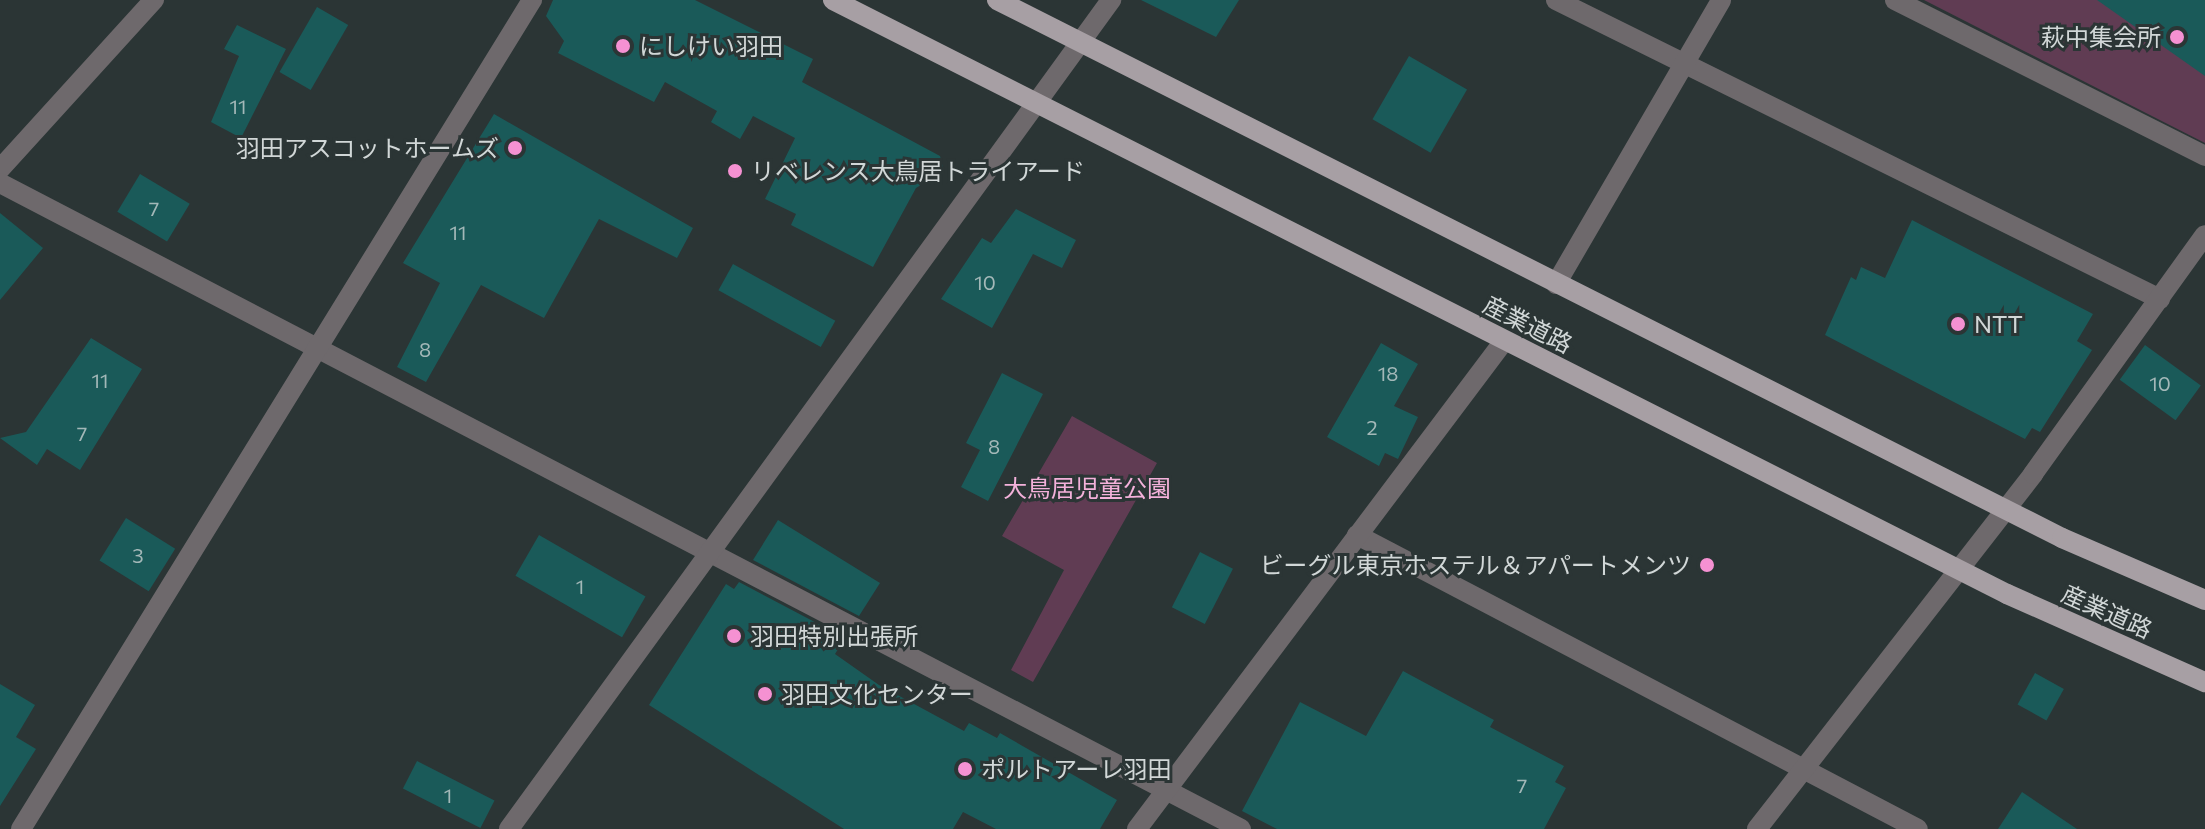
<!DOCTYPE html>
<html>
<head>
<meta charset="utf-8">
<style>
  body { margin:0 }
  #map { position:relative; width:2205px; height:829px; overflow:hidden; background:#2b3535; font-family:Commissioner,"Noto Sans JP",sans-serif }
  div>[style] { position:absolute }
  .green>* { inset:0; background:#603c53 }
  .building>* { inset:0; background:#1a5a59; transform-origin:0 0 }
  .minor>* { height:20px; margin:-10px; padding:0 10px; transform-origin:10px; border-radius:10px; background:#6e696c }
  .major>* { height:20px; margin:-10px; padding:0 10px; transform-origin:10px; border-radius:10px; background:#a79fa4 }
  .dots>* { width:22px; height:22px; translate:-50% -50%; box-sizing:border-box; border:4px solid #2b3535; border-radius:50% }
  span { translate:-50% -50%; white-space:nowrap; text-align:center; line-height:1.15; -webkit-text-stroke:6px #2b3535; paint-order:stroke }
  .number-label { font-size:20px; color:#a3b8b8 }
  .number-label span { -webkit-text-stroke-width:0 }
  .poi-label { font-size:24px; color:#d1d7d7 }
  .right { translate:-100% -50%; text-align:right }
  .left { translate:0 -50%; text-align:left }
  .street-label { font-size:24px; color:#d1d7d7 }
  .park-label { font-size:24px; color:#f3b1da }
</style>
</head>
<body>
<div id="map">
  <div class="green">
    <i style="clip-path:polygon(1924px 0,2205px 0,2205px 143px,2020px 49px)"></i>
    <i style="clip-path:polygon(1072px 416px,1157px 463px,1033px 682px,1011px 670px,1064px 570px,1002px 536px)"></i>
  </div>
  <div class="building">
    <i style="clip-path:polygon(553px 0,695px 0,813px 59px,802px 82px,940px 156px,944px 171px,916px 188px,873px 267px,791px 225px,796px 214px,765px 199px,795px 138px,753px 116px,740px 139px,711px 122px,717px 111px,665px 82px,654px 102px,558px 53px,564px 41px,546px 16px)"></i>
    <i style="clip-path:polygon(1141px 0,1239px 0,1216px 37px)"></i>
    <i style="clip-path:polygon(2097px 0,2205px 0,2205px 76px)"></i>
    <i style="left:317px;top:7px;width:36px;height:75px;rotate:30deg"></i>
    <i style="clip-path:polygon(237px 25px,286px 49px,241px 138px,211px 122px,239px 56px,224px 49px)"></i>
    <i style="left:1409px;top:56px;width:67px;height:73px;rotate:30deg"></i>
    <i style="clip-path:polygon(494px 114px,693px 228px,677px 258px,599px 219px,544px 318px,481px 285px,426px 382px,397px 367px,440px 283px,403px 263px)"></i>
    <i style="left:140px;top:174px;width:58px;height:44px;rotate:31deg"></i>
    <i style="clip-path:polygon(1016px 209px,1076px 240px,1062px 268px,1033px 254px,992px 328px,941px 299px,982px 238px,991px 243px)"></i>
    <i style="clip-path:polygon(0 213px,43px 248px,0 300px)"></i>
    <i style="clip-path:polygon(1912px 220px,2093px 314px,2077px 341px,2092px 350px,2040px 432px,2032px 428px,2025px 439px,1825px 335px,1851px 277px,1856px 280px,1861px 267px,1885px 278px)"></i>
    <i style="left:733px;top:264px;width:117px;height:30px;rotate:29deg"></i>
    <i style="clip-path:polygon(91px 338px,142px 369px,80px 470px,47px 449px,37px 465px,0 438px,26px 432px)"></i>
    <i style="clip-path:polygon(1381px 343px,1418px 364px,1394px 406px,1418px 417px,1398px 459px,1385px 453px,1379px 466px,1327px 437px)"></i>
    <i style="left:2145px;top:345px;width:69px;height:43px;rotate:36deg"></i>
    <i style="clip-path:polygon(1002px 373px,1043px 394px,988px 501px,961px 487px,980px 450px,966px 443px)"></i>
    <i style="left:126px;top:518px;width:58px;height:50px;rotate:32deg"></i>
    <i style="clip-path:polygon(778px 520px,880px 583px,859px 616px,753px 560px)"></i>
    <i style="left:539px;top:535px;width:123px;height:47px;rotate:30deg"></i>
    <i style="left:1200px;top:552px;width:37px;height:62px;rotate:27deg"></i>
    <i style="clip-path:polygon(739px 582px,845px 638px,835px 654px,879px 685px,964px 731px,969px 723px,997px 738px,1000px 733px,1117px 800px,1100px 829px,996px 829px,963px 812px,953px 829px,844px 829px,649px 705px,726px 584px,734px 589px)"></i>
    <i style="clip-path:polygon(1403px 671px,1494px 720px,1490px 727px,1564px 766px,1555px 782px,1566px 788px,1544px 829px,1277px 829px,1242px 811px,1300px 702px,1366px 736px)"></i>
    <i style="left:2035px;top:673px;width:33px;height:36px;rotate:29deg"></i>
    <i style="clip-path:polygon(0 684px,35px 705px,16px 737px,36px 749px,0 806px)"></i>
    <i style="left:417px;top:761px;width:87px;height:31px;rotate:27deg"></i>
    <i style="clip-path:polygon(2022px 792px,2077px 829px,1998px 829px)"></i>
  </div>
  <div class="minor">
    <i style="left:1556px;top:0;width:674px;rotate:26.34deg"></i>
    <i style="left:1895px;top:0;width:347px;rotate:26.7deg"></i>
    <i style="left:0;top:169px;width:229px;rotate:-47.7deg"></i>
    <i style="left:0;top:183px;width:1399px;rotate:27.5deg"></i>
    <i style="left:1556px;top:284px;width:328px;rotate:-59.8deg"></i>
    <i style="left:1357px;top:535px;width:633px;rotate:27.66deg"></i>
    <i style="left:21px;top:829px;width:974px;rotate:-58.35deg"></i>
    <i style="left:509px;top:829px;width:1025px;rotate:-54.01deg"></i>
    <i style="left:1137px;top:829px;width:611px;rotate:-53.06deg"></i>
    <i style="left:1757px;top:829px;width:450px;rotate:-52.1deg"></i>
    <i style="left:2033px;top:474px;width:294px;rotate:-54.3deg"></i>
  </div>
  <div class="major">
    <i style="left:833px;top:0;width:1316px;rotate:26.84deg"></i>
    <i style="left:2007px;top:594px;width:217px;rotate:24deg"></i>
    <i style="left:997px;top:0;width:1193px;rotate:26.8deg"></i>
    <i style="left:2062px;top:538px;width:156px;rotate:23.4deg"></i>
  </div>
  <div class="dots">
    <i style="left:2177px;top:37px;background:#f591d2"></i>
    <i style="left:623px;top:46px;background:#f591d2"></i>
    <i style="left:515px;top:148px;background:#f591d2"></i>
    <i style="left:735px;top:171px;background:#f591d2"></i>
    <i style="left:1958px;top:324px;background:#f591d2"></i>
    <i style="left:1707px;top:565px;background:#f591d2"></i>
    <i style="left:734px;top:636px;background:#f591d2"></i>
    <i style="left:765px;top:694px;background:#f591d2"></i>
    <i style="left:965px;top:769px;background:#f591d2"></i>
  </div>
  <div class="number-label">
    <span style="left:238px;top:106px">11</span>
    <span style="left:154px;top:208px">7</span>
    <span style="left:458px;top:232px">11</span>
    <span style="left:985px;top:282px">10</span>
    <span style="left:425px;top:349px">8</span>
    <span style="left:1388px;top:373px">18</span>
    <span style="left:100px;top:380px">11</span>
    <span style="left:2160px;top:383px">10</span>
    <span style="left:1372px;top:427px">2</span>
    <span style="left:82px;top:433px">7</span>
    <span style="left:994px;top:446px">8</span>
    <span style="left:138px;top:555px">3</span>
    <span style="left:580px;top:586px">1</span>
    <span style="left:1522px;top:785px">7</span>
    <span style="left:448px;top:795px">1</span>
  </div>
  <div class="poi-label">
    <span class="right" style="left:2161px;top:37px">萩中集会所</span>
    <span class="left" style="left:639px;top:46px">にしけい羽田</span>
    <span class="right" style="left:499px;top:148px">羽田アスコットホームズ</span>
    <span class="left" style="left:751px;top:171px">リベレンス大鳥居トライアード</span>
    <span class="left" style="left:1974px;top:324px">NTT</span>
    <span class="right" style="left:1691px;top:565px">ビーグル東京ホステル＆アパートメンツ</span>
    <span class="left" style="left:750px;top:636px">羽田特別出張所</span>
    <span class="left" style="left:781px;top:694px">羽田文化センター</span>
    <span class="left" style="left:981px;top:769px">ポルトアーレ羽田</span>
  </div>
  <div class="street-label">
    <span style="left:1528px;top:324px;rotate:27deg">産業道路</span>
    <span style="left:2107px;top:611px;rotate:24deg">産業道路</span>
  </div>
  <div class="park-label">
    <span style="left:1087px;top:488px">大鳥居児童公園</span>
  </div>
</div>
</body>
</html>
